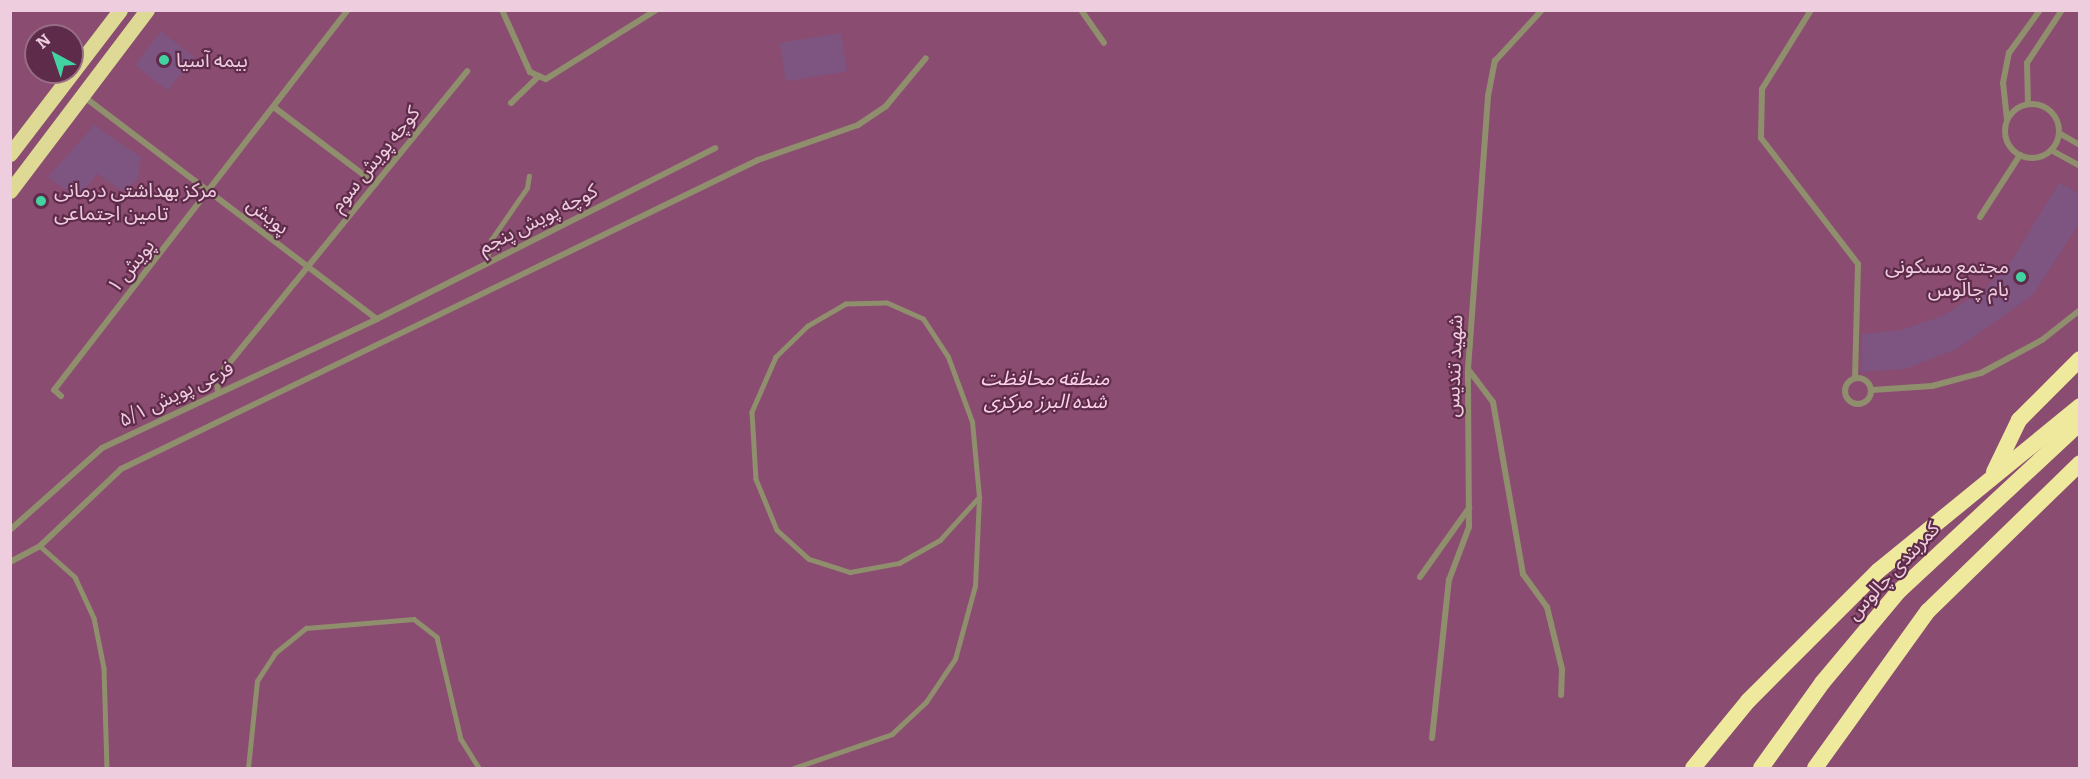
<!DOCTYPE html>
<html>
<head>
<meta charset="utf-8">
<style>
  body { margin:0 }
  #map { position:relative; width:2090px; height:779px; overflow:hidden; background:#5f2b4a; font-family:Bitter,"Noto Sans Arabic",serif }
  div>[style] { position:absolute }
  .green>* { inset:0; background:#8a4c70 }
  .building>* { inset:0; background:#7e5480; transform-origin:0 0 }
  .service>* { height:4.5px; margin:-2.25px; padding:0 2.25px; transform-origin:2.25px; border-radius:2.25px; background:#8f8e6d }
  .minor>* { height:6px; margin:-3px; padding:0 3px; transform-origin:3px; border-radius:3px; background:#8f8e6d }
  .minor>.ring { margin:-3px; padding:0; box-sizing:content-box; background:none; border:6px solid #8f8e6d; border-radius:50% }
  .primary>* { height:15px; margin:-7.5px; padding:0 7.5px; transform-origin:7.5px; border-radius:7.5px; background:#deda95 }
  .trunk>* { height:16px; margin:-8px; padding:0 8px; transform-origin:8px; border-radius:8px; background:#eee99c }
  .dots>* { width:16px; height:16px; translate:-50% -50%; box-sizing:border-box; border:3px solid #5f2b4a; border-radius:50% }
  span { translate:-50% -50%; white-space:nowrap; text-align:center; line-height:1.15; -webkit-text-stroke:4.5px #5f2b4a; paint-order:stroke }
  .poi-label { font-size:20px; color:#edcdde }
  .left { translate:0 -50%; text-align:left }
  .right { translate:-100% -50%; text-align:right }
  .street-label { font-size:20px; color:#edcdde }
  .park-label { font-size:20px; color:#fbd2e8; font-style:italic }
  .frame { position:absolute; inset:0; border:12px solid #edcdde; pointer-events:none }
  .north { position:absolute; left:24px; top:24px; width:60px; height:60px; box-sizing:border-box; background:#5f2b4a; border:2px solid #986c85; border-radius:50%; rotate:320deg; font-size:16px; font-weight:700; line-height:24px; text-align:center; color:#edcdde }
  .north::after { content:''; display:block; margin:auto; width:21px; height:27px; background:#42d4a0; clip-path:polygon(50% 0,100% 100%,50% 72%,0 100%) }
</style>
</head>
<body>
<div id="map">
  <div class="green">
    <i style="clip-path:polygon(evenodd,10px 11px,2079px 11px,2079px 768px,11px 768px,10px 11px,36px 36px,72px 36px,72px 72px,36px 72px,36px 36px)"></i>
  </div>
  <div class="building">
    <i style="left:161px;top:31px;width:42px;height:43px;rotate:38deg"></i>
    <i style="left:841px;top:33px;width:39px;height:62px;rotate:81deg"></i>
    <i style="clip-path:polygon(94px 125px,141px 157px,137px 181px,122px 191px,97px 174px,78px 199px,48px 177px)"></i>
    <i style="clip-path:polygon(2059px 183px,2079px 193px,2079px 224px,2033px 295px,1955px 350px,1905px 369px,1862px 372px,1862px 334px,1901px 330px,1944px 315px,1987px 287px,2010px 263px)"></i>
  </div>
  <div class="service">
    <i style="left:486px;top:264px;width:25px;rotate:-78deg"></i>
    <i style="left:491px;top:240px;width:63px;rotate:-55.3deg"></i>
    <i style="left:527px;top:188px;width:12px;rotate:-81deg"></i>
    <i style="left:40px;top:546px;width:47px;rotate:41.5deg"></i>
    <i style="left:75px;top:577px;width:45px;rotate:65.1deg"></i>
    <i style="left:94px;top:618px;width:51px;rotate:78.7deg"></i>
    <i style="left:104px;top:668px;width:100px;rotate:88.3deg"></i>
    <i style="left:248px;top:768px;width:87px;rotate:-84.1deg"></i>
    <i style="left:257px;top:681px;width:33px;rotate:-57deg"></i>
    <i style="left:275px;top:653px;width:40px;rotate:-39deg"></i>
    <i style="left:306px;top:628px;width:108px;rotate:-4.8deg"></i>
    <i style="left:414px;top:619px;width:29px;rotate:38deg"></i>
    <i style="left:437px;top:637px;width:105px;rotate:76.8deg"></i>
    <i style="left:461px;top:739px;width:34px;rotate:58deg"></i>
    <i style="left:794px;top:768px;width:104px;rotate:-19.1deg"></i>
    <i style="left:892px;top:734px;width:47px;rotate:-43.3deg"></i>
    <i style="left:926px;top:702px;width:52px;rotate:-56deg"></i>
    <i style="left:955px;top:659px;width:76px;rotate:-74.7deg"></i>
    <i style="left:975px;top:586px;width:89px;rotate:-87.4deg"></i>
    <i style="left:979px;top:497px;width:75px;rotate:-95.3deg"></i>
    <i style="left:972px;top:422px;width:69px;rotate:-110.3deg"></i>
    <i style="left:948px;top:357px;width:45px;rotate:-123.3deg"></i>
    <i style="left:923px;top:319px;width:39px;rotate:-156deg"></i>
    <i style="left:887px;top:303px;width:41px;rotate:178.6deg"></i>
    <i style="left:846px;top:304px;width:44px;rotate:149.9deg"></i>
    <i style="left:808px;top:326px;width:45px;rotate:135.9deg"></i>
    <i style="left:776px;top:357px;width:60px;rotate:113.6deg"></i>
    <i style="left:752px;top:412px;width:67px;rotate:86.6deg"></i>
    <i style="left:756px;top:479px;width:55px;rotate:67.6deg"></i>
    <i style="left:777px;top:530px;width:43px;rotate:42.2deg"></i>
    <i style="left:809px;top:559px;width:43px;rotate:17.6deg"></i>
    <i style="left:850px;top:572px;width:50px;rotate:-10.4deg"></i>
    <i style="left:899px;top:563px;width:47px;rotate:-29.3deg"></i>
    <i style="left:940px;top:540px;width:58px;rotate:-47.8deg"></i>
  </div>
  <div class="minor">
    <i style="left:502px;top:10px;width:68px;rotate:65.7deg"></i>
    <i style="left:530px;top:72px;width:17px;rotate:24deg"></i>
    <i style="left:546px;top:79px;width:130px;rotate:-32.1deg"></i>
    <i style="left:1081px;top:10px;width:40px;rotate:55.1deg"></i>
    <i style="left:1811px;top:10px;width:93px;rotate:121.8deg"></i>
    <i style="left:1762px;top:89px;width:49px;rotate:91.2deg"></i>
    <i style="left:1761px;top:138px;width:159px;rotate:52.4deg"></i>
    <i style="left:1858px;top:264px;width:114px;rotate:91.5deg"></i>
    <i style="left:83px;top:96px;width:369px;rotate:37.2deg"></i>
    <i style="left:511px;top:103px;width:39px;rotate:-44deg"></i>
    <i style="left:2028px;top:104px;width:41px;rotate:-91.4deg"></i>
    <i style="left:2027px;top:63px;width:64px;rotate:-56.6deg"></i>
    <i class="ring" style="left:2005px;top:104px;width:48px;height:48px"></i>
    <i style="left:275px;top:108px;width:126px;rotate:37deg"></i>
    <i style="left:2007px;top:120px;width:37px;rotate:-96deg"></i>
    <i style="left:2003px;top:83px;width:31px;rotate:-79deg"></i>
    <i style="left:2009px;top:53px;width:53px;rotate:-54.2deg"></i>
    <i style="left:2059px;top:133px;width:24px;rotate:30deg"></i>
    <i style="left:2051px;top:150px;width:33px;rotate:29deg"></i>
    <i style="left:1980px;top:217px;width:74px;rotate:-57.2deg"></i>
    <i style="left:1468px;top:369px;width:41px;rotate:52.9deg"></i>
    <i style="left:1493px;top:402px;width:175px;rotate:80.1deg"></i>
    <i style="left:1523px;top:574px;width:41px;rotate:54deg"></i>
    <i style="left:1547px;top:607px;width:64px;rotate:76.4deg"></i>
    <i style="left:1562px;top:669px;width:26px;rotate:92deg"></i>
    <i class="ring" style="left:1845px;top:378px;width:20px;height:20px"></i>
    <i style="left:1872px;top:390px;width:60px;rotate:-3.8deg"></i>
    <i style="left:1932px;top:386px;width:51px;rotate:-14.9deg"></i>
    <i style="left:1981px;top:373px;width:69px;rotate:-28.4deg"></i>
    <i style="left:2042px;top:340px;width:48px;rotate:-38.3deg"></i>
    <i style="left:218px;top:392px;width:14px;rotate:-94deg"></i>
    <i style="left:217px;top:378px;width:396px;rotate:-50.8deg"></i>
    <i style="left:61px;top:396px;width:9px;rotate:-139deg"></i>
    <i style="left:54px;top:390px;width:480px;rotate:-52.3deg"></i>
    <i style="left:10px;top:530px;width:123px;rotate:-41.7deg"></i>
    <i style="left:102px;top:448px;width:304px;rotate:-25.1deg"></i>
    <i style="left:377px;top:319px;width:379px;rotate:-26.8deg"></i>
    <i style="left:10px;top:562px;width:34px;rotate:-28deg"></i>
    <i style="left:40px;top:546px;width:112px;rotate:-43.5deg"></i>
    <i style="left:121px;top:469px;width:708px;rotate:-25.88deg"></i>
    <i style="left:758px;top:160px;width:106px;rotate:-19.3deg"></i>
    <i style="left:858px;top:125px;width:34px;rotate:-34deg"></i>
    <i style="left:886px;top:106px;width:62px;rotate:-50.2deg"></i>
    <i style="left:1420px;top:577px;width:85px;rotate:-54.6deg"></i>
    <i style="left:1432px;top:738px;width:159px;rotate:-83.9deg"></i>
    <i style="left:1449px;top:580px;width:57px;rotate:-69.3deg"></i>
    <i style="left:1469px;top:527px;width:158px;rotate:-90.4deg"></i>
    <i style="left:1468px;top:369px;width:274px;rotate:-85.8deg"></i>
    <i style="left:1488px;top:96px;width:36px;rotate:-79deg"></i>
    <i style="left:1495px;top:61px;width:69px;rotate:-47.3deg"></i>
  </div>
  <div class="primary">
    <i style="left:10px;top:154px;width:181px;rotate:-52.6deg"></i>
    <i style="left:10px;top:191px;width:227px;rotate:-52.9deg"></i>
  </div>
  <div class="trunk">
    <i style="left:1994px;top:472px;width:58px;rotate:-64.3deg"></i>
    <i style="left:2019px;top:420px;width:86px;rotate:-45deg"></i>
    <i style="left:1693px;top:768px;width:87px;rotate:-50.6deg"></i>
    <i style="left:1748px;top:701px;width:184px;rotate:-45deg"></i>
    <i style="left:1878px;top:571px;width:261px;rotate:-39.2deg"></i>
    <i style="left:1761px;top:768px;width:105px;rotate:-54.3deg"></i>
    <i style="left:1822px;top:683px;width:119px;rotate:-50.1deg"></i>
    <i style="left:1898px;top:592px;width:248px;rotate:-42.9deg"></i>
    <i style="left:1815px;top:768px;width:193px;rotate:-54.3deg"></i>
    <i style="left:1928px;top:611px;width:212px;rotate:-44.2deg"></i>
  </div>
  <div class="dots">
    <i style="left:164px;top:60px;background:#42d4a0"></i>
    <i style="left:41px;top:201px;background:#42d4a0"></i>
    <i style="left:2021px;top:277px;background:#42d4a0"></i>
  </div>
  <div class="poi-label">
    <span class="left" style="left:176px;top:60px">بیمه آسیا</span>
    <span class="left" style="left:54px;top:202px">مرکز بهداشتی درمانی<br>تامین اجتماعی</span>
    <span class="right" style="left:2009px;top:278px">مجتمع مسکونی<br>بام چالوس</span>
  </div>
  <div class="street-label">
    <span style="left:375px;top:159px;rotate:-51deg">کوچه پویش سوم</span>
    <span style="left:268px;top:216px;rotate:37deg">پویش</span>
    <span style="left:538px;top:219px;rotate:-27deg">کوچه پویش پنجم</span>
    <span style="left:131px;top:266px;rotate:-51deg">پویش ۱</span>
    <span style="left:1454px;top:366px;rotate:-88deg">شهید تندیس</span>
    <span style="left:176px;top:394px;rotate:-26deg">فرعی پویش ۵/۱</span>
    <span style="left:1893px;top:571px;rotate:-47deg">کمربندی چالوس</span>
  </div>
  <div class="park-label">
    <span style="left:1045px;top:390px">منطقه محافظت<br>شده البرز مرکزی</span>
  </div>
  <div class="frame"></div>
  <div class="north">N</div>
</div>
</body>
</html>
